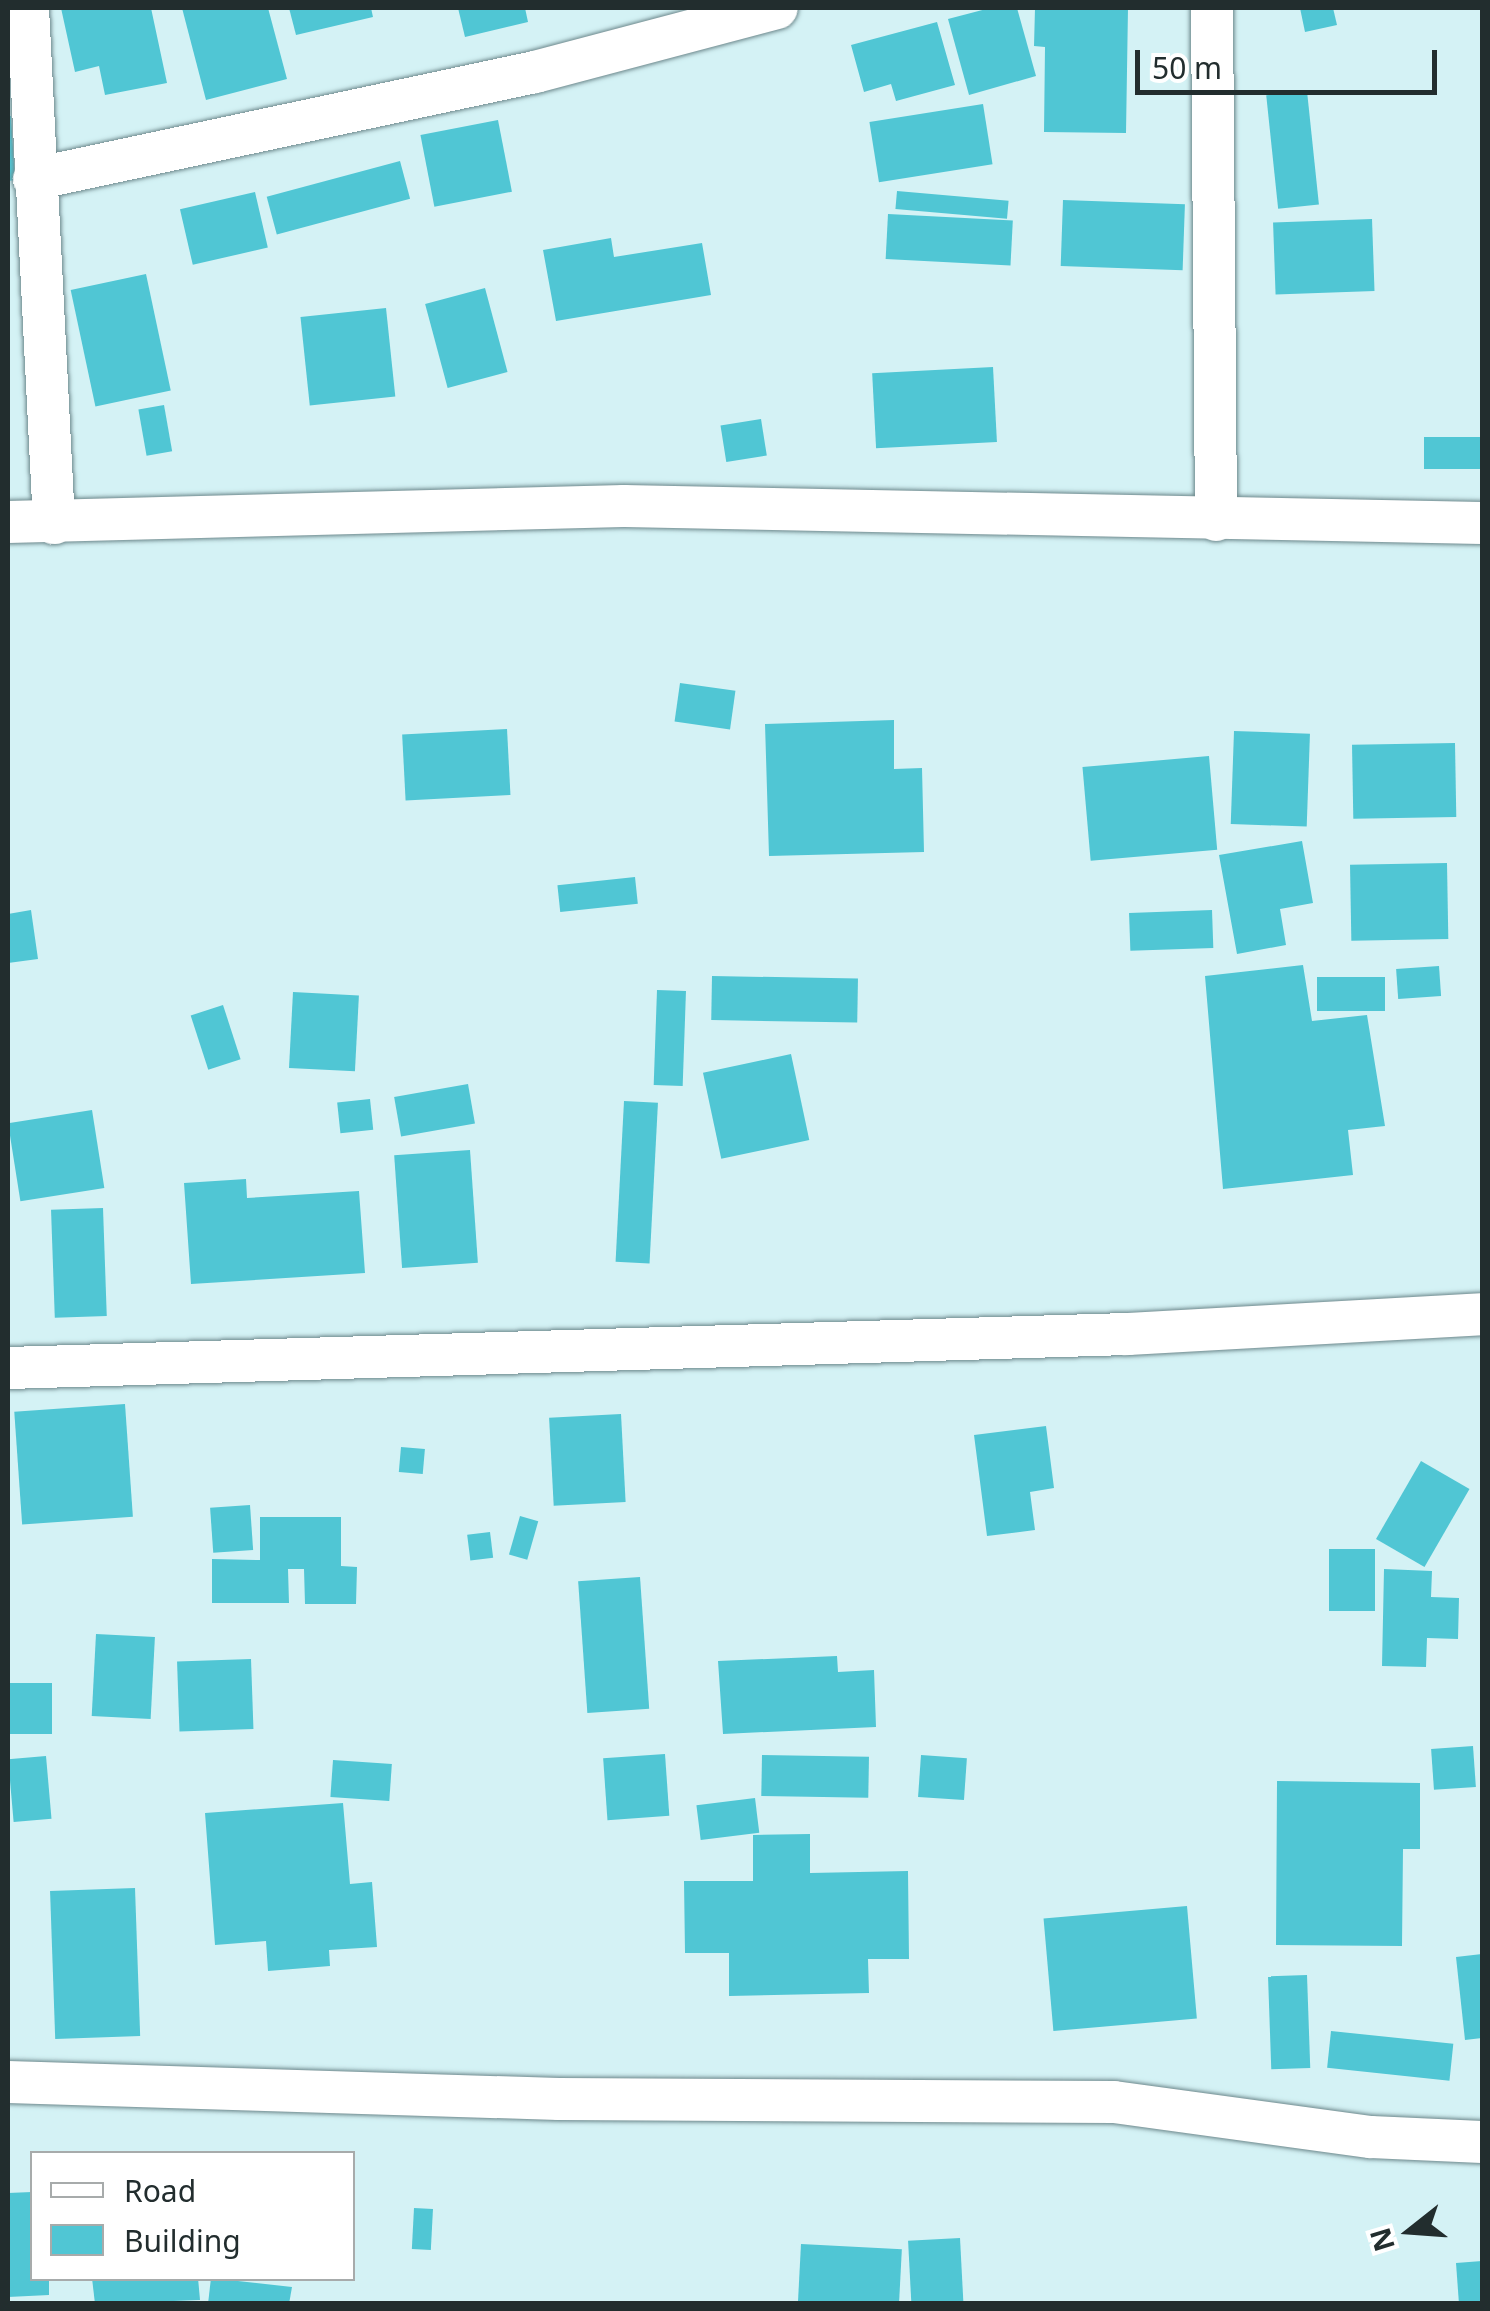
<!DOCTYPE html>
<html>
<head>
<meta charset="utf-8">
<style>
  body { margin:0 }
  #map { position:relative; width:1490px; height:2311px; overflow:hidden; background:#d4f2f5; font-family:"Noto Sans",sans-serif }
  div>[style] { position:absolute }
  .building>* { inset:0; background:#50c6d4; transform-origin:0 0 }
  .roads { filter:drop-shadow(0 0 2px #6d888c) drop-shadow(0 0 2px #6d888c) }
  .minor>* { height:42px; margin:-21px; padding:0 21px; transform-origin:21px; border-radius:21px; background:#fff }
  span { translate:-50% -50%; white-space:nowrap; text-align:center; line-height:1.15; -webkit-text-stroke:9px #fff; paint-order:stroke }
  .frame { position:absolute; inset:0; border:10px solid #222d2e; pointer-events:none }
  .legend { position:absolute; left:30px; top:2151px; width:325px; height:130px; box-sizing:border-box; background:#fff; border:2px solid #a7abab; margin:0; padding:12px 18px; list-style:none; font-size:30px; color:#222d2e }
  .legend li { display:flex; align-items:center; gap:20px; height:50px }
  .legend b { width:50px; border:2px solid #a7abab }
  .north { position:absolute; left:1360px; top:2181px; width:100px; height:100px; -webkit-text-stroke:8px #fff; paint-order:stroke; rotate:253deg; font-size:28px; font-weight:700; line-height:40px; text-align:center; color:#222d2e }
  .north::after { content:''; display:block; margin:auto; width:35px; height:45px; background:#222d2e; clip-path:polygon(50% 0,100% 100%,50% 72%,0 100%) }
  .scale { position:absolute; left:1135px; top:50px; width:302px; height:45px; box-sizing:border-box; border:5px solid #222d2e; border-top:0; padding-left:12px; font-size:30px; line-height:35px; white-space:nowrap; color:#222d2e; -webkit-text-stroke:8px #fff; paint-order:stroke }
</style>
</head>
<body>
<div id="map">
  <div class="building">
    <i style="clip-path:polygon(61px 8px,151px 8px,167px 83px,105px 95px,99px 66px,75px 72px)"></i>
    <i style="clip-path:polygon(182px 8px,268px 8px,287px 79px,206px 100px)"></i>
    <i style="clip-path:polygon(289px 8px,371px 8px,373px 17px,296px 35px)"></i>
    <i style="clip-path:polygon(458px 8px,525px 8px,528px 22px,465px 37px)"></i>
    <i style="clip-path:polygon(990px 8px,1017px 8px,1036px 76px,969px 95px,948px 19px)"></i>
    <i style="clip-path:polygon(1035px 8px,1128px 8px,1126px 133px,1044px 132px,1045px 47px,1034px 46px)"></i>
    <i style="clip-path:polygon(1300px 8px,1333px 8px,1337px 25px,1305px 32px)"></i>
    <i style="clip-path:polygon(937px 22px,955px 85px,896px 101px,891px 84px,864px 92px,851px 45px)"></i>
    <i style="left:1307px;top:91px;width:114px;height:41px;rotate:84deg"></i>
    <i style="left:983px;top:104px;width:61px;height:115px;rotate:81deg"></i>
    <i style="clip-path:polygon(8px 116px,11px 116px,15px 180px,8px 181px)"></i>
    <i style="left:498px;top:120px;width:73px;height:79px;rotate:79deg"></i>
    <i style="left:400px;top:161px;width:39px;height:138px;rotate:75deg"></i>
    <i style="left:897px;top:191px;width:112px;height:18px;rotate:5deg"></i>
    <i style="left:255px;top:192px;width:57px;height:77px;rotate:77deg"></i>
    <i style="left:1063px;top:200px;width:122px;height:66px;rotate:2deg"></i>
    <i style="left:888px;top:214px;width:125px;height:45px;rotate:3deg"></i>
    <i style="left:1372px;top:219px;width:72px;height:99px;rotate:88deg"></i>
    <i style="clip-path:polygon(611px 238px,614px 257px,702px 243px,711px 295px,556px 321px,543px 250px)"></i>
    <i style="left:146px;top:274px;width:119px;height:77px;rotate:78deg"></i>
    <i style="left:485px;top:288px;width:87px;height:62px;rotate:75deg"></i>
    <i style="left:386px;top:308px;width:89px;height:86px;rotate:84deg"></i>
    <i style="left:993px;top:367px;width:75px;height:121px;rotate:87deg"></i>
    <i style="left:164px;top:405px;width:47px;height:26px;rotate:80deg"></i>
    <i style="left:761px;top:419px;width:37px;height:41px;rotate:81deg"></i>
    <i style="left:1482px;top:437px;width:32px;height:58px;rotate:90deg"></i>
    <i style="left:680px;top:683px;width:56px;height:39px;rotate:8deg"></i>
    <i style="clip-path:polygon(894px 720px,894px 769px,922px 768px,924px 852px,769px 856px,765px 724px)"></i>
    <i style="left:507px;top:729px;width:66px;height:105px;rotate:87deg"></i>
    <i style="left:1234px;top:731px;width:76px;height:93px;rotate:2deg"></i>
    <i style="left:1455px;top:743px;width:74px;height:103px;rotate:89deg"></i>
    <i style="left:1209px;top:756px;width:94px;height:127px;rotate:85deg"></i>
    <i style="clip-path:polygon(1302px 841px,1313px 903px,1280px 909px,1286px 945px,1237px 954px,1219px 855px)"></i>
    <i style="left:1447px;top:863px;width:76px;height:97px;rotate:89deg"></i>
    <i style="left:635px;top:877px;width:27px;height:78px;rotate:84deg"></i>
    <i style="clip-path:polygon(31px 910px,38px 959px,8px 963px,8px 914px)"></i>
    <i style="left:1212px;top:910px;width:38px;height:83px;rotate:88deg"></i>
    <i style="clip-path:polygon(1303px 965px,1312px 1021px,1367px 1015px,1385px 1126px,1348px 1130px,1353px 1175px,1223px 1189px,1205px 976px)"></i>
    <i style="left:1439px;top:966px;width:30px;height:43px;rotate:86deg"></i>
    <i style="left:712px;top:976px;width:146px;height:44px;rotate:1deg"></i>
    <i style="left:1317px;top:977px;width:68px;height:34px"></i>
    <i style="left:657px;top:990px;width:29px;height:95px;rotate:2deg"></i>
    <i style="left:293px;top:992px;width:66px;height:76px;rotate:3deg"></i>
    <i style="left:223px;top:1005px;width:57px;height:34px;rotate:72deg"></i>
    <i style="left:791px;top:1054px;width:88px;height:90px;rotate:78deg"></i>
    <i style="left:468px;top:1084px;width:40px;height:75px;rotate:80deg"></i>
    <i style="left:370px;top:1099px;width:31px;height:33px;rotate:84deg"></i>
    <i style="left:624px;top:1101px;width:34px;height:161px;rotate:3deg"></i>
    <i style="left:92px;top:1110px;width:79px;height:85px;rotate:81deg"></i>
    <i style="left:470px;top:1150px;width:113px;height:76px;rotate:86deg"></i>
    <i style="clip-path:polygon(246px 1179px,247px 1198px,359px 1191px,365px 1273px,191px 1284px,184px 1183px)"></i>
    <i style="left:103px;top:1208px;width:108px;height:52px;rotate:88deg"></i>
    <i style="left:125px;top:1404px;width:113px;height:111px;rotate:86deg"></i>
    <i style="left:621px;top:1414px;width:88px;height:72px;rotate:87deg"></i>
    <i style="clip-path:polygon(1046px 1426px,1054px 1488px,1030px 1492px,1035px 1530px,987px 1536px,974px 1435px)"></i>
    <i style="left:401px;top:1447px;width:24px;height:25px;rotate:5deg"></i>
    <i style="left:1421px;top:1461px;width:56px;height:90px;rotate:30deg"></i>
    <i style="left:250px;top:1505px;width:45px;height:40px;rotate:86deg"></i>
    <i style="left:520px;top:1516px;width:19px;height:40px;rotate:16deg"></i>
    <i style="clip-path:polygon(260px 1517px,341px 1517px,341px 1566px,357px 1567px,356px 1604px,305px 1604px,304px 1569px,288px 1569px,289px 1603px,212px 1603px,212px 1559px,260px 1560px)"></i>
    <i style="left:490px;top:1532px;width:26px;height:23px;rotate:83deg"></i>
    <i style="left:1329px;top:1549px;width:46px;height:62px"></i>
    <i style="clip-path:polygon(1384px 1569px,1432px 1571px,1431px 1597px,1459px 1598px,1458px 1639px,1427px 1638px,1426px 1667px,1382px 1666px)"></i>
    <i style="left:640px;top:1577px;width:132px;height:62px;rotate:86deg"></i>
    <i style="left:96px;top:1634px;width:59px;height:82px;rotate:3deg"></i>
    <i style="clip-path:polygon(837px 1656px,838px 1672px,874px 1670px,876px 1727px,723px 1734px,718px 1661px)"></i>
    <i style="left:251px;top:1659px;width:70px;height:74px;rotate:88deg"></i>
    <i style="left:8px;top:1683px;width:44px;height:51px"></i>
    <i style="left:1473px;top:1746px;width:41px;height:42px;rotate:86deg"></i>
    <i style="left:665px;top:1754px;width:62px;height:62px;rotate:86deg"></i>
    <i style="left:762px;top:1755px;width:107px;height:41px;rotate:1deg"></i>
    <i style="left:921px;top:1755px;width:46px;height:42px;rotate:4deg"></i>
    <i style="left:46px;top:1756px;width:63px;height:38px;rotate:85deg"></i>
    <i style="left:333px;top:1760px;width:59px;height:37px;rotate:4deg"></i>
    <i style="clip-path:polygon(1277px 1781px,1420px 1783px,1420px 1849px,1403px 1849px,1402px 1946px,1276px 1945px)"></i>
    <i style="left:755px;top:1798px;width:35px;height:59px;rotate:83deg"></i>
    <i style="clip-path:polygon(343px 1803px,350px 1884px,372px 1882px,377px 1947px,329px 1950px,330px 1966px,268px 1971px,266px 1941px,215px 1945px,205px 1813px)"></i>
    <i style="clip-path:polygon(810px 1834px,810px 1873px,908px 1871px,909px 1959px,868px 1959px,869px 1993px,729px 1996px,729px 1953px,685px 1953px,684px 1881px,753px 1881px,753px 1835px)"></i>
    <i style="left:135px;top:1888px;width:148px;height:85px;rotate:88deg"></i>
    <i style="left:1187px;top:1906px;width:113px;height:144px;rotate:85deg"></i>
    <i style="clip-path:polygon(1482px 1954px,1482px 2038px,1465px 2040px,1456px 1957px)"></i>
    <i style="left:1307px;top:1975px;width:93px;height:39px;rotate:88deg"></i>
    <i style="left:1331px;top:2031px;width:123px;height:37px;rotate:6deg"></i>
    <i style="clip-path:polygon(32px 2192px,32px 2278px,49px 2278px,49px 2295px,8px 2297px,8px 2193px)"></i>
    <i style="left:414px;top:2208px;width:19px;height:41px;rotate:3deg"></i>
    <i style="left:960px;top:2238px;width:66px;height:52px;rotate:87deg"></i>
    <i style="left:801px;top:2244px;width:101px;height:60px;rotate:3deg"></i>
    <i style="clip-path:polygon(1482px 2261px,1482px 2304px,1459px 2304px,1456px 2263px)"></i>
    <i style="clip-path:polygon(92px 2278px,198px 2278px,200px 2300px,95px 2304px)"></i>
    <i style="clip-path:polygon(211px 2278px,292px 2287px,289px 2304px,208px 2304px)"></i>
  </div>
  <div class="roads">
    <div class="minor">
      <i style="left:28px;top:8px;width:516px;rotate:87.11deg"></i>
      <i style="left:1212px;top:8px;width:512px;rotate:89.55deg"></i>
      <i style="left:34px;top:179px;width:512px;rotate:-12.06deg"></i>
      <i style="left:535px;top:72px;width:250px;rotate:-14.8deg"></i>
      <i style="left:8px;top:522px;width:616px;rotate:-1.49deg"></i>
      <i style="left:624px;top:506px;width:858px;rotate:1.14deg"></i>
      <i style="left:8px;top:1368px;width:1120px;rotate:-1.74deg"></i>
      <i style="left:1127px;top:1334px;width:356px;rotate:-3.2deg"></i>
      <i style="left:8px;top:2082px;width:551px;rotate:1.77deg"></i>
      <i style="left:559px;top:2099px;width:555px;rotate:0.31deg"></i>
      <i style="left:1114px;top:2102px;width:259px;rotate:7.8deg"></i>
      <i style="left:1371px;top:2137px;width:111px;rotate:2.6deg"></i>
    </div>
  </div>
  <div class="frame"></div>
  <ul class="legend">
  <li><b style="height:12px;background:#fff"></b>Road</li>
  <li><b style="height:28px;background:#50c6d4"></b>Building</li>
  </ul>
  <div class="north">N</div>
  <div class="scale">50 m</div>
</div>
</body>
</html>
